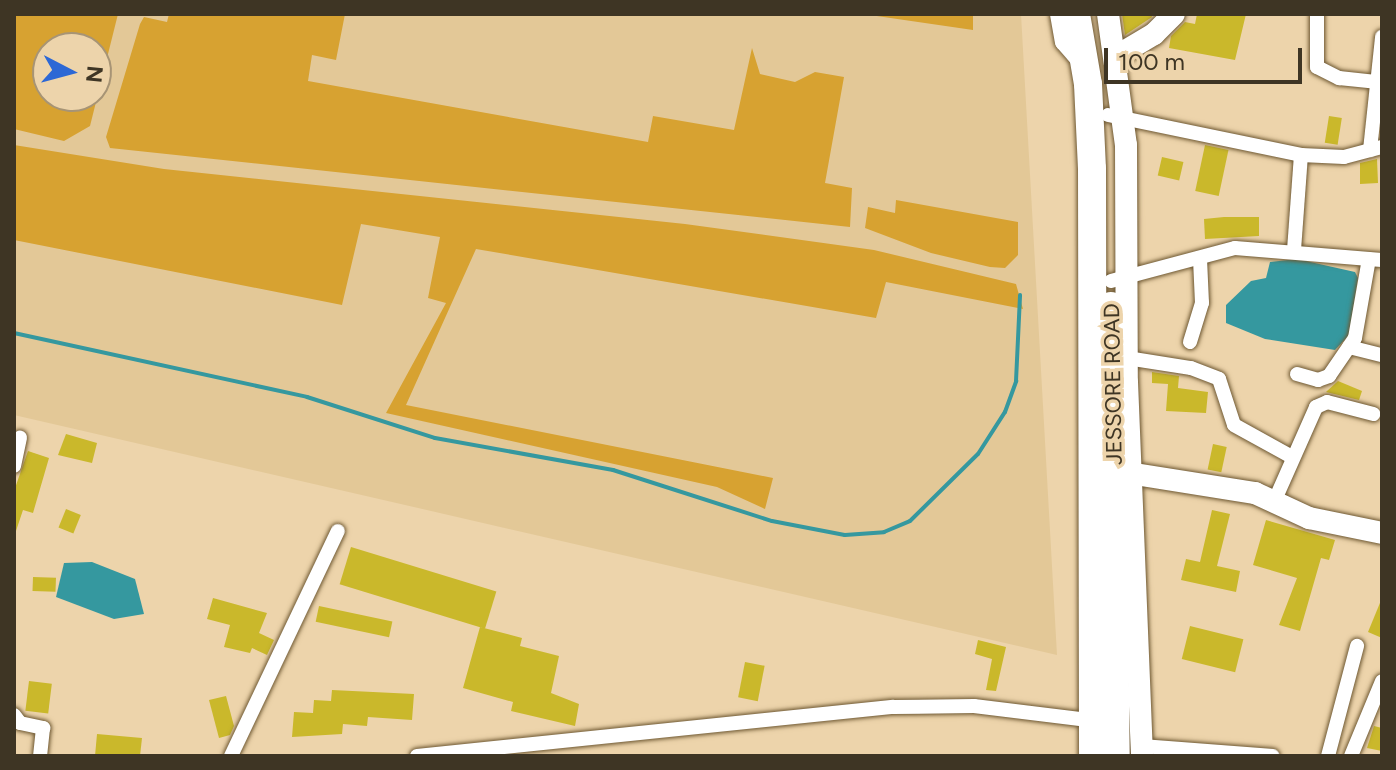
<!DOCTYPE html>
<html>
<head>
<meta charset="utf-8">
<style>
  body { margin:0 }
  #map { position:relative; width:1396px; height:770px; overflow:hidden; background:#edd4ab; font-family:Figtree,sans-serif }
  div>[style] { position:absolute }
  .built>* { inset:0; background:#e3c897 }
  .green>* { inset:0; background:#d7a231 }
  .water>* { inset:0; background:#35989f }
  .stream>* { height:4px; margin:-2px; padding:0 2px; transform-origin:2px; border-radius:2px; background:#35989f }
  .building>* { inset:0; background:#cab82b; transform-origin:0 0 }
  .roads { filter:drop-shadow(0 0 2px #6e5832) drop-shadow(0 0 2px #6e5832) }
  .street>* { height:14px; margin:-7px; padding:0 7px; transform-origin:7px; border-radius:7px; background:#fff }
  .secondary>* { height:22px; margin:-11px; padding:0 11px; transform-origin:11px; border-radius:11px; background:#fff }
  .highway>* { height:28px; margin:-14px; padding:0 14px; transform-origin:14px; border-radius:14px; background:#fff }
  span { translate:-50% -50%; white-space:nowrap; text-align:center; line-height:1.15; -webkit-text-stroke:7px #edd4ab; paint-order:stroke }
  .street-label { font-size:22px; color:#3e3524 }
  .frame { position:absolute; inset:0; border:16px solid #3e3524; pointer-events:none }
  .north { position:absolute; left:32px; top:32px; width:80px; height:80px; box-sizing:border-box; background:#edd4ab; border:2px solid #a79475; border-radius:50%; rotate:96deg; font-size:22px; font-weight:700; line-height:32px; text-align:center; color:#3e3524 }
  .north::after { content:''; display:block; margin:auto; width:28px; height:36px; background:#2d68d5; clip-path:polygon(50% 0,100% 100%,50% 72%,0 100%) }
  .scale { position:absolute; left:1104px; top:48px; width:198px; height:36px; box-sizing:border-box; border:4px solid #3e3524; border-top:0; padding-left:10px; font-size:24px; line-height:28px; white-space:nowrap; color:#3e3524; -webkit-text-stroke:6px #edd4ab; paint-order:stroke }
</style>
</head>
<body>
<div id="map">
  <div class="built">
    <i style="clip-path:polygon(evenodd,14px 14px,1021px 14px,1057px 655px,14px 415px,14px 14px,48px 48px,96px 48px,96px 96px,48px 96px,48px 48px)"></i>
  </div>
  <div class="green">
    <i style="clip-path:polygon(evenodd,118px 14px,90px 126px,64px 141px,14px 129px,14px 15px,118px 14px,96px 48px,96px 96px,48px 96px,48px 48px,96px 48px)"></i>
    <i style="clip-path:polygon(169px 14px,345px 14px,336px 60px,312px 55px,308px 81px,648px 142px,653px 116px,734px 130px,752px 48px,760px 74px,795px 82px,815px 72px,844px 77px,825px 183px,852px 188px,850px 227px,110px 148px,106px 137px,140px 24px,144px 17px,167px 22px)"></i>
    <i style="clip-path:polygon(863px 14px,973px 14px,973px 30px)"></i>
    <i style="clip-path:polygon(14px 145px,164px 169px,685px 224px,874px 250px,1016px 284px,1023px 309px,886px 282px,876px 318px,476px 249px,406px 405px,773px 478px,765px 509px,717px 487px,386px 413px,446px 303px,428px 298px,440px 237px,361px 224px,342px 305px,14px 240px)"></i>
    <i style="clip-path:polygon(896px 200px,1018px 222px,1018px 255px,1005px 268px,990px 267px,931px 253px,865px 228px,868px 207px,895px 213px)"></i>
  </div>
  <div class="water">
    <i style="clip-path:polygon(1297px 259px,1355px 272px,1358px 278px,1349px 335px,1335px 350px,1265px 339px,1226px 323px,1226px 305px,1251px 281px,1266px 278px,1270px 262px)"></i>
    <i style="clip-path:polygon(92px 562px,135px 579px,144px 614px,114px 619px,56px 597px,64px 563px)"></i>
  </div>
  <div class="stream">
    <i style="left:14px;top:333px;width:300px;rotate:12.3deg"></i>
    <i style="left:307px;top:397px;width:134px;rotate:17.8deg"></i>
    <i style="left:435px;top:438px;width:181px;rotate:10.2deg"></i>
    <i style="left:613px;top:470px;width:167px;rotate:17.8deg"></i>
    <i style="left:772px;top:521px;width:74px;rotate:10.9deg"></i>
    <i style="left:845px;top:535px;width:39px;rotate:-4deg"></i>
    <i style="left:884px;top:532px;width:28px;rotate:-23deg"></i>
    <i style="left:910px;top:521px;width:95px;rotate:-44.6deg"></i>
    <i style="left:978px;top:454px;width:50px;rotate:-57.3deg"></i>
    <i style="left:1005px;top:412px;width:33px;rotate:-70deg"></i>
    <i style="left:1016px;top:381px;width:86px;rotate:-87.3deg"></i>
  </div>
  <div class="building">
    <i style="clip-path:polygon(1122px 14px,1151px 14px,1152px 17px,1125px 35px)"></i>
    <i style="clip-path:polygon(1197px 14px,1246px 14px,1235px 60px,1169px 48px,1171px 36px,1185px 22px,1195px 24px)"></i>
    <i style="left:1329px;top:116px;width:13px;height:27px;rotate:9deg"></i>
    <i style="left:1205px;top:145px;width:24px;height:47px;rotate:12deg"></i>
    <i style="left:1162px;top:157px;width:22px;height:19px;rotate:13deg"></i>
    <i style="clip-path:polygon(1377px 159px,1378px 183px,1360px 184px,1360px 163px)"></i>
    <i style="clip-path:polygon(1224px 217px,1259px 217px,1259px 236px,1205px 239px,1204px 219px)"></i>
    <i style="clip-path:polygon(1152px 372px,1179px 376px,1178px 388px,1208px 392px,1206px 413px,1166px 411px,1168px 384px,1152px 383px)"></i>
    <i style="clip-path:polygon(1338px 381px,1362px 391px,1359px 400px,1326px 392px)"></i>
    <i style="clip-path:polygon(66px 434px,97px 443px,92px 463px,58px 455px)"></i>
    <i style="left:1213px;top:444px;width:14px;height:26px;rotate:12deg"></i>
    <i style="clip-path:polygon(28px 451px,49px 458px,33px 513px,23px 510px,16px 531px,14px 491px)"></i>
    <i style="left:66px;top:509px;width:16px;height:20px;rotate:22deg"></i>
    <i style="clip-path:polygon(1212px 510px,1230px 514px,1217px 566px,1240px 571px,1236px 592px,1181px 580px,1186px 559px,1200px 562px)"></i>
    <i style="clip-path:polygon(1266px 520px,1335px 540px,1329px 560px,1321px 558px,1300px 631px,1279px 625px,1297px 578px,1253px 565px)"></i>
    <i style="left:351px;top:547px;width:152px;height:39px;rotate:17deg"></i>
    <i style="left:33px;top:577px;width:23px;height:14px;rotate:2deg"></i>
    <i style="clip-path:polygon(213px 598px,267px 613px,259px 633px,274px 640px,267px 655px,252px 648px,250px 653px,224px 647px,230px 625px,207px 619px)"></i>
    <i style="clip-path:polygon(1382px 598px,1382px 638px,1368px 632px)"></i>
    <i style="left:319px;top:606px;width:75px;height:16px;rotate:12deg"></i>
    <i style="left:1190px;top:626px;width:55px;height:34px;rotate:14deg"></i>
    <i style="clip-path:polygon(480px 627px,522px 638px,520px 646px,559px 656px,551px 693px,579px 704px,575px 726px,511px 711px,513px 702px,463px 688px)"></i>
    <i style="clip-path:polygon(978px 640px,1006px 647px,996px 691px,986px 690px,992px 659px,975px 654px)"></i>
    <i style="left:745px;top:662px;width:20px;height:36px;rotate:11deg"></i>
    <i style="left:29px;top:681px;width:23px;height:30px;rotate:7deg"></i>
    <i style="clip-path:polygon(332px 690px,414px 694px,412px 720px,368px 717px,367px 726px,343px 724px,342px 734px,292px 737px,294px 712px,313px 713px,314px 700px,331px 701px)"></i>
    <i style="clip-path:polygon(226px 696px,234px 726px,230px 735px,219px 738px,209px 700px)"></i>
    <i style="clip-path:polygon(1374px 726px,1382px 728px,1382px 751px,1367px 748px)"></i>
    <i style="clip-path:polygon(97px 734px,142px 738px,140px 756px,95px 756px)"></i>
  </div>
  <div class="roads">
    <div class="street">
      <i style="left:1317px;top:14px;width:53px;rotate:90deg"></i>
      <i style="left:1317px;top:67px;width:25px;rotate:27deg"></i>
      <i style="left:1339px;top:78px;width:37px;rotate:6deg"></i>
      <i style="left:1108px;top:115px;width:197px;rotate:11.7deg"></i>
      <i style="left:1301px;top:155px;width:43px;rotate:2.7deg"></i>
      <i style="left:1344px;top:157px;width:39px;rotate:-15deg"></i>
      <i style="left:1370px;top:150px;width:114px;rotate:-83.9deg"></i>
      <i style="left:1294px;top:250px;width:95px;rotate:-85.8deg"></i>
      <i style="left:1111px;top:281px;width:128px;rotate:-14.9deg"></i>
      <i style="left:1235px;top:248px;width:147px;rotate:4.7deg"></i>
      <i style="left:1190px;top:342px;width:41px;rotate:-72.9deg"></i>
      <i style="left:1202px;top:303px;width:44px;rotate:-92.6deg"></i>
      <i style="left:1349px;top:347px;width:34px;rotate:14deg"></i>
      <i style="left:1127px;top:358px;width:65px;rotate:8.9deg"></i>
      <i style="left:1191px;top:368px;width:30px;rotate:21deg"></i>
      <i style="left:1219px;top:379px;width:48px;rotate:71.9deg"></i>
      <i style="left:1234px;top:425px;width:66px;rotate:28.9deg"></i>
      <i style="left:1297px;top:374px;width:22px;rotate:16deg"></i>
      <i style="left:1318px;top:380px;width:12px;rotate:-20deg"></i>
      <i style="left:1329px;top:376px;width:46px;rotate:-55.6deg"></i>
      <i style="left:1355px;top:338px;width:80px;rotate:-80deg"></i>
      <i style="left:14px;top:466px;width:29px;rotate:-78deg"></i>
      <i style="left:1274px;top:502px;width:104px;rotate:-66.1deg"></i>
      <i style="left:1316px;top:407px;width:12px;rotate:-24deg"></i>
      <i style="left:1327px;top:402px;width:48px;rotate:14.6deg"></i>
      <i style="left:14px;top:715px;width:10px;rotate:53deg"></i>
      <i style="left:20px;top:723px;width:24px;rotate:12deg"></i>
      <i style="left:43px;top:728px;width:28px;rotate:96deg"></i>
      <i style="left:1142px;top:746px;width:131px;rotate:4.4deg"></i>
      <i style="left:231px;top:756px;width:249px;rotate:-64.6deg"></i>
      <i style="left:417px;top:756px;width:479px;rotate:-5.9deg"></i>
      <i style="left:893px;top:707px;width:81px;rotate:-0.7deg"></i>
      <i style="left:974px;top:706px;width:123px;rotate:7deg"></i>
      <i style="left:1328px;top:756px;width:114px;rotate:-75.2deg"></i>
      <i style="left:1351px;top:756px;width:81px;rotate:-67.5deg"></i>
    </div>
    <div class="secondary">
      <i style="left:1061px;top:14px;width:27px;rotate:80deg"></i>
      <i style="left:1066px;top:41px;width:29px;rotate:49deg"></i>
      <i style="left:1108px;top:14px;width:132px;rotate:82.2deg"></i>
      <i style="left:1126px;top:145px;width:237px;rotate:89.8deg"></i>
      <i style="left:1127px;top:382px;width:374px;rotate:87.7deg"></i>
      <i style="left:1117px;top:56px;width:43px;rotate:-30.7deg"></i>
      <i style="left:1154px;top:34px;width:28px;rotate:-45deg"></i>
      <i style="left:1116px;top:471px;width:141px;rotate:9deg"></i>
      <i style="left:1255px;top:493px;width:60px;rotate:24.8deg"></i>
      <i style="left:1309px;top:518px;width:75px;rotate:11.6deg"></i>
    </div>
    <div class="highway">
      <i style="left:1076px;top:14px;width:71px;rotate:80.3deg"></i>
      <i style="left:1088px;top:84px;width:85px;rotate:87.3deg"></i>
      <i style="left:1092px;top:169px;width:587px;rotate:89.9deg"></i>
      <i style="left:1111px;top:306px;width:450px;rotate:89.4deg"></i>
    </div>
  </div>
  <div class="street-label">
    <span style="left:1113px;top:384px;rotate:-91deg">JESSORE ROAD</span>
  </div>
  <div class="frame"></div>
  <div class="north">N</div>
  <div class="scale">100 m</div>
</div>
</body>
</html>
